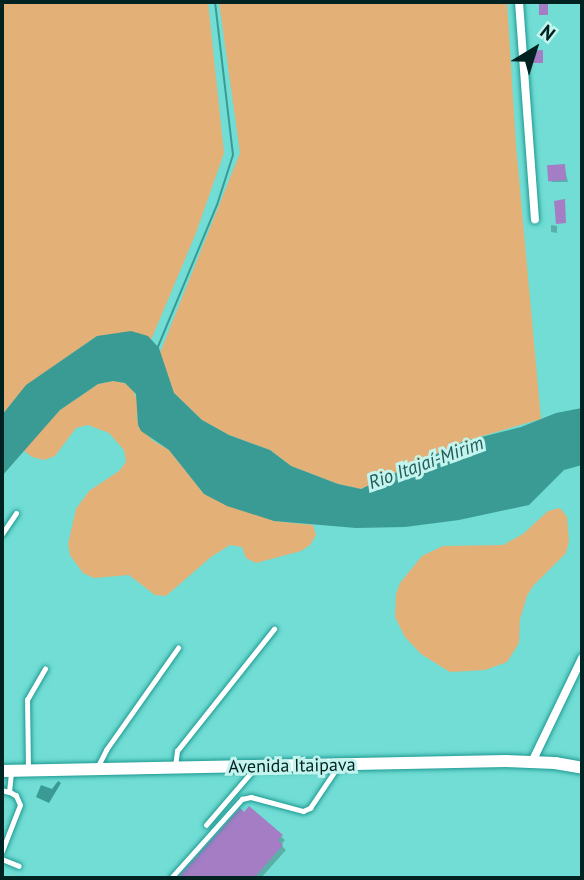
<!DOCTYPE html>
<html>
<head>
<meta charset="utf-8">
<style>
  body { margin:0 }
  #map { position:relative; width:584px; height:880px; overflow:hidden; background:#71ddd4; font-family:"PT Sans",sans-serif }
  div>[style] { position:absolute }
  .green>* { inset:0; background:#e3b077 }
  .water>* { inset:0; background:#3a9b94 }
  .shadow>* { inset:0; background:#0003 }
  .stream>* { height:2px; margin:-1px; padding:0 1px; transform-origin:1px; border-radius:1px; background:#3a9b94 }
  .building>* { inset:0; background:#a47dc5; transform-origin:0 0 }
  .roads { filter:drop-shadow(0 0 2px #1d9991) drop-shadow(0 0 2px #1d9991) }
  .lane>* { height:4.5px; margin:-2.25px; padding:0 2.25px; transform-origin:2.25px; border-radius:2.25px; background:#fff }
  .street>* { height:8px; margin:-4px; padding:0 4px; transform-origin:4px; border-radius:4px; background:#fff }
  .secondary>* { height:12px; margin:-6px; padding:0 6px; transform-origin:6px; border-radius:6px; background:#fff }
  span { translate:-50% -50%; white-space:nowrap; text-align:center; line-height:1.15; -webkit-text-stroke:6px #c3f4ee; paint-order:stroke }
  .street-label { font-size:18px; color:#002321 }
  .water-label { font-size:19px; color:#255b57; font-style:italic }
  .frame { position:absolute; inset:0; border:4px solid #002321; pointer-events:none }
  .north { position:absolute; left:500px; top:14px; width:70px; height:70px; -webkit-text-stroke:5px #c3f4ee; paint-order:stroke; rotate:38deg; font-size:19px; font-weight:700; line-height:28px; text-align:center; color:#002321 }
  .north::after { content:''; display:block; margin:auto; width:24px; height:32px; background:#002321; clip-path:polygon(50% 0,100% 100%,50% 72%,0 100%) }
</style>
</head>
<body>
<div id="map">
  <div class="green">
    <i style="clip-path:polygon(2px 2px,208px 2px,224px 153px,196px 233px,151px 340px,148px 336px,97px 336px,27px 385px,2px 415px)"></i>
    <i style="clip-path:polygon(219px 2px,507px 2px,516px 145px,541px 419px,462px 442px,361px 489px,338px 484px,291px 466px,270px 450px,229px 435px,202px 420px,174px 393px,160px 353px,240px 153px)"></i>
    <i style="clip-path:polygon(113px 381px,125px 383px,133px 390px,137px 400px,137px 419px,152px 440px,169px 450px,204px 494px,274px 521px,313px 525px,316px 535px,310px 545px,301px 551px,256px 563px,246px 558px,242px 547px,230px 545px,211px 557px,166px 596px,155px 595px,129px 575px,94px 578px,83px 573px,70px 555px,68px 544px,76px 509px,89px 491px,119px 471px,126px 462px,124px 450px,109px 433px,88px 425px,76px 428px,55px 456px,44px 460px,32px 457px,23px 450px,60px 410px,98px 384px)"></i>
    <i style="clip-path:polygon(560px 508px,567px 517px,569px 541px,566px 553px,533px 586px,527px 596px,520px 619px,519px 643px,507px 662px,485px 670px,450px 672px,421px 654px,405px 637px,395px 617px,396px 594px,400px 583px,422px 556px,443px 546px,503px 545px,523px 534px,548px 511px)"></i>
  </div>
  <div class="water">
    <i style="clip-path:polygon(131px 331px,148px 336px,159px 348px,174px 393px,202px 420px,229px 435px,270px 450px,291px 466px,338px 484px,361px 489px,462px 442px,521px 427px,556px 413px,582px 408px,582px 465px,564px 470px,529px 505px,459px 520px,405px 527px,356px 528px,274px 521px,227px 506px,204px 494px,169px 450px,141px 431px,138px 425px,136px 394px,125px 383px,113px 381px,98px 384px,60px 410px,2px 476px,2px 415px,26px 385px,97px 336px)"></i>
    <i style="clip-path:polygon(58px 781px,61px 783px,49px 803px,36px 797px,41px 785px,52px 789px)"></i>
  </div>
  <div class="shadow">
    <i style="clip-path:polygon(564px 166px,568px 182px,552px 182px,549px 180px)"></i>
    <i style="clip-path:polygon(551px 225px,557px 226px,557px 233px,551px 232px)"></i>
    <i style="clip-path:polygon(249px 808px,285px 840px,281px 845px,286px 850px,261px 878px,179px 878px,240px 811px,244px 814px)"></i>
  </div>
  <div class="stream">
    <i style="left:157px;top:349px;width:156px;rotate:-67.4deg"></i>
    <i style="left:217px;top:205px;width:52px;rotate:-72.3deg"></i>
    <i style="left:233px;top:155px;width:154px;rotate:-96.7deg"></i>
  </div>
  <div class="building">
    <i style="left:539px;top:2px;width:9px;height:13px"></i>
    <i style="clip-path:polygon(543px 50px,543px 63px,530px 63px,529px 51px)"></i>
    <i style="left:565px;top:164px;width:16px;height:18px;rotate:86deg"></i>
    <i style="clip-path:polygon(565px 199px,566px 223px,556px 224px,554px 201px)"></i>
    <i style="clip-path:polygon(249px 806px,283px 835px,278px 840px,283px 845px,254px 878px,177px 878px,240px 808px,244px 812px)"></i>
  </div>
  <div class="roads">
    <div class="lane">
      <i style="left:2px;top:534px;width:25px;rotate:-56deg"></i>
      <i style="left:98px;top:766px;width:18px;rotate:-63deg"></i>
      <i style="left:106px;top:750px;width:125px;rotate:-54.8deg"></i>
      <i style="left:175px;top:767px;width:16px;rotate:-83deg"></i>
      <i style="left:177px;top:751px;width:156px;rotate:-51.5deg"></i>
      <i style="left:28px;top:769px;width:69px;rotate:-90.8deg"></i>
      <i style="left:27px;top:700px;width:36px;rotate:-60deg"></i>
      <i style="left:2px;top:790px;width:7px;rotate:16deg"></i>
      <i style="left:9px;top:792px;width:20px;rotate:-84deg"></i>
      <i style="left:206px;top:825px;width:75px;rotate:-49.3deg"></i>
      <i style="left:2px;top:851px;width:49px;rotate:-68.6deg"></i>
      <i style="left:20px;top:805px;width:10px;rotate:-114deg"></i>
      <i style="left:16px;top:796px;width:8px;rotate:-150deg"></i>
      <i style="left:2px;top:859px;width:18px;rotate:22deg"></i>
      <i style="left:171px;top:878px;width:106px;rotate:-48.1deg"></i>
      <i style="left:242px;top:799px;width:9px;rotate:-13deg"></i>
      <i style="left:251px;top:797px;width:54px;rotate:15.1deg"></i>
      <i style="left:303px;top:811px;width:8px;rotate:-23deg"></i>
      <i style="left:310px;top:808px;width:48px;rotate:-56deg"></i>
    </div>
    <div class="street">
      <i style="left:519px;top:2px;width:218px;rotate:85.8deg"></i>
      <i style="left:532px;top:762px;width:115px;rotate:-64.3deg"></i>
    </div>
    <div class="secondary">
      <i style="left:2px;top:771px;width:504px;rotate:-1.14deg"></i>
      <i style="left:506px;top:761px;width:49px;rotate:2.3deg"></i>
      <i style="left:555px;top:763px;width:27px;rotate:10deg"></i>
    </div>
  </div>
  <div class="street-label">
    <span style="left:292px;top:766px;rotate:-1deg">Avenida Itaipava</span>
  </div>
  <div class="water-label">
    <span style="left:426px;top:463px;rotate:-20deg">Rio Itajaí-Mirim</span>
  </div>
  <div class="frame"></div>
  <div class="north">N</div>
</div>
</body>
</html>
